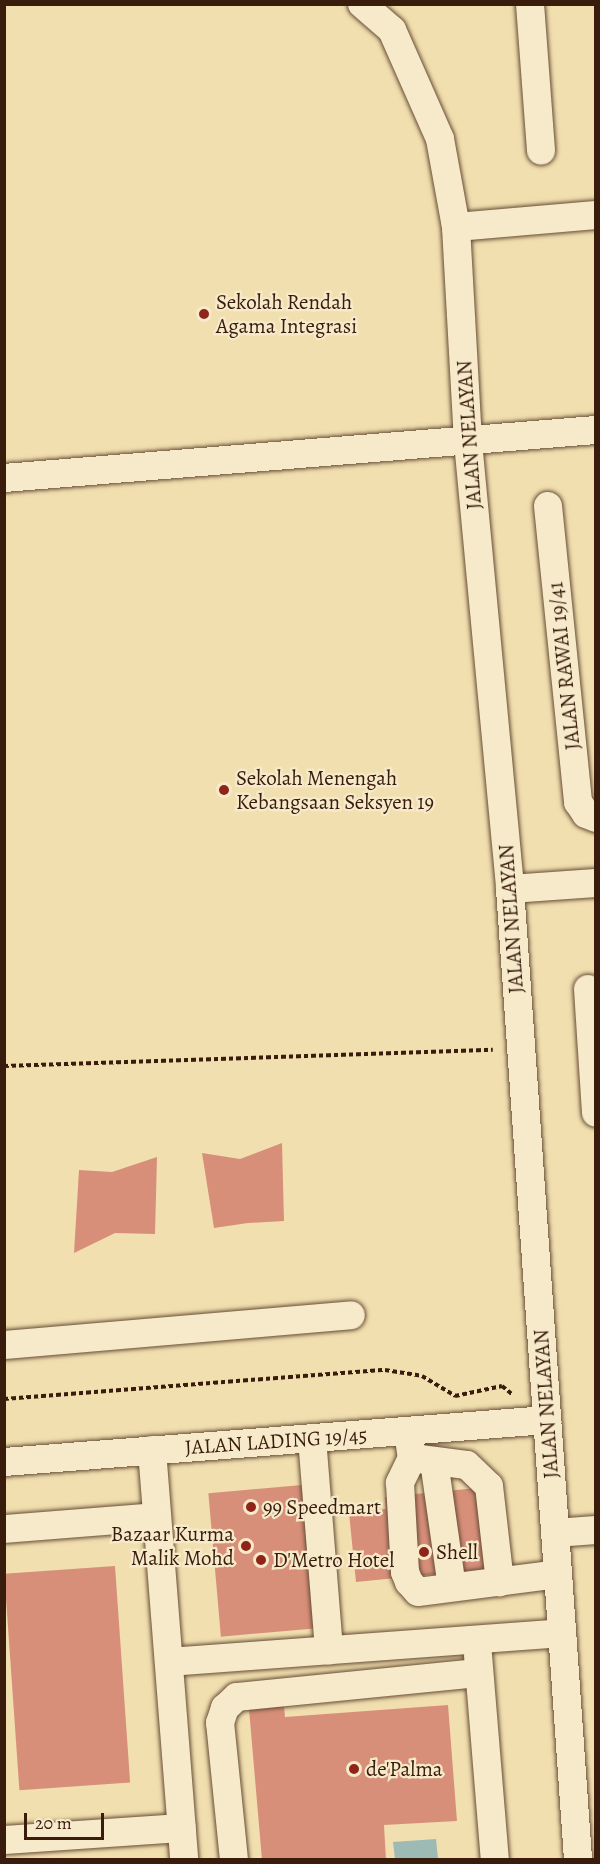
<!DOCTYPE html>
<html>
<head>
<meta charset="utf-8">
<style>
  body { margin:0 }
  #map { position:relative; width:600px; height:1864px; overflow:hidden; background:#f1dfaf; font-family:Alegreya,serif }
  div>[style] { position:absolute }
  .water>* { inset:0; background:#9ebab5 }
  .building>* { inset:0; background:#d88f7a; transform-origin:0 0 }
  .path>* { height:4px; margin-top:-2px; transform-origin:0; background:repeating-linear-gradient(90deg,#391c0c 0 4.5px,transparent 0 7.5px) }
  .roads { filter:drop-shadow(0 0 2px #674d35) drop-shadow(0 0 2px #674d35) }
  .minor>* { height:28px; margin:-14px; padding:0 14px; transform-origin:14px; border-radius:14px; background:#f6eacb }
  .dots>* { width:16px; height:16px; translate:-50% -50%; box-sizing:border-box; border:3px solid #f6eacb; border-radius:50% }
  span { translate:-50% -50%; white-space:nowrap; text-align:center; line-height:1.15; -webkit-text-stroke:4.5px #f6eacb; paint-order:stroke }
  .poi-label { font-size:21px; color:#391c0c }
  .left { translate:0 -50%; text-align:left }
  .right { translate:-100% -50%; text-align:right }
  .street-label { font-size:21px; color:#391c0c }
  .frame { position:absolute; inset:0; border:6px solid #391c0c; pointer-events:none }
  .scale { position:absolute; left:24px; top:1813px; width:80px; height:27px; box-sizing:border-box; border:3px solid #391c0c; border-top:0; padding-left:8px; font-size:18px; line-height:21px; white-space:nowrap; color:#391c0c; -webkit-text-stroke:4px #f6eacb; paint-order:stroke }
</style>
</head>
<body>
<div id="map">
  <div class="water">
    <i style="clip-path:polygon(436px 1839px,438px 1859px,395px 1859px,393px 1842px)"></i>
  </div>
  <div class="building">
    <i style="clip-path:polygon(282px 1143px,284px 1221px,248px 1223px,214px 1228px,202px 1153px,240px 1159px)"></i>
    <i style="clip-path:polygon(157px 1157px,155px 1234px,115px 1233px,74px 1253px,79px 1170px,112px 1172px)"></i>
    <i style="left:302px;top:1485px;width:144px;height:94px;rotate:85deg"></i>
    <i style="clip-path:polygon(477px 1488px,486px 1569px,356px 1582px,349px 1513px,386px 1509px,385px 1497px)"></i>
    <i style="left:115px;top:1566px;width:217px;height:111px;rotate:86deg"></i>
    <i style="clip-path:polygon(448px 1705px,457px 1821px,384px 1825px,386px 1860px,262px 1860px,249px 1709px,284px 1706px,285px 1717px)"></i>
  </div>
  <div class="path">
    <i style="left:4px;top:1066px;width:489px;rotate:-1.9deg"></i>
    <i style="left:4px;top:1399px;width:382px;rotate:-4.4deg"></i>
    <i style="left:385px;top:1370px;width:37px;rotate:9deg"></i>
    <i style="left:422px;top:1376px;width:39px;rotate:31deg"></i>
    <i style="left:455px;top:1396px;width:48px;rotate:-12deg"></i>
    <i style="left:502px;top:1386px;width:13px;rotate:39deg"></i>
  </div>
  <div class="roads">
    <div class="minor">
      <i style="left:362px;top:4px;width:40px;rotate:41deg"></i>
      <i style="left:392px;top:30px;width:119px;rotate:66.2deg"></i>
      <i style="left:440px;top:139px;width:89px;rotate:79.7deg"></i>
      <i style="left:456px;top:227px;width:215px;rotate:86.8deg"></i>
      <i style="left:468px;top:442px;width:449px;rotate:84.6deg"></i>
      <i style="left:510px;top:889px;width:973px;rotate:85.99deg"></i>
      <i style="left:530px;top:4px;width:147px;rotate:85.7deg"></i>
      <i style="left:456px;top:227px;width:141px;rotate:-4.9deg"></i>
      <i style="left:4px;top:478px;width:594px;rotate:-4.64deg"></i>
      <i style="left:548px;top:506px;width:298px;rotate:84.2deg"></i>
      <i style="left:578px;top:802px;width:14px;rotate:56deg"></i>
      <i style="left:586px;top:814px;width:11px;rotate:22deg"></i>
      <i style="left:510px;top:889px;width:86px;rotate:-4deg"></i>
      <i style="left:588px;top:989px;width:124px;rotate:86.3deg"></i>
      <i style="left:4px;top:1345px;width:348px;rotate:-4.9deg"></i>
      <i style="left:408px;top:1431px;width:27px;rotate:82deg"></i>
      <i style="left:412px;top:1458px;width:28px;rotate:116deg"></i>
      <i style="left:400px;top:1483px;width:89px;rotate:86.8deg"></i>
      <i style="left:405px;top:1572px;width:11px;rotate:68deg"></i>
      <i style="left:409px;top:1582px;width:13px;rotate:48deg"></i>
      <i style="left:418px;top:1592px;width:141px;rotate:-7.3deg"></i>
      <i style="left:312px;top:1438px;width:213px;rotate:85.4deg"></i>
      <i style="left:152px;top:1450px;width:411px;rotate:85.5deg"></i>
      <i style="left:412px;top:1458px;width:55px;rotate:7.3deg"></i>
      <i style="left:467px;top:1465px;width:30px;rotate:44deg"></i>
      <i style="left:489px;top:1486px;width:97px;rotate:83.5deg"></i>
      <i style="left:434px;top:1461px;width:127px;rotate:81.9deg"></i>
      <i style="left:4px;top:1462px;width:545px;rotate:-4.42deg"></i>
      <i style="left:4px;top:1529px;width:153px;rotate:-4.5deg"></i>
      <i style="left:555px;top:1533px;width:41px;rotate:-4.2deg"></i>
      <i style="left:478px;top:1655px;width:206px;rotate:85.3deg"></i>
      <i style="left:169px;top:1662px;width:394px;rotate:-4.2deg"></i>
      <i style="left:4px;top:1840px;width:178px;rotate:-3.9deg"></i>
      <i style="left:234px;top:1860px;width:138px;rotate:-95.8deg"></i>
      <i style="left:220px;top:1723px;width:16px;rotate:-72deg"></i>
      <i style="left:225px;top:1708px;width:16px;rotate:-43deg"></i>
      <i style="left:237px;top:1697px;width:243px;rotate:-5.7deg"></i>
    </div>
  </div>
  <div class="dots">
    <i style="left:204px;top:314px;background:#8f2418"></i>
    <i style="left:224px;top:790px;background:#8f2418"></i>
    <i style="left:251px;top:1507px;background:#8f2418"></i>
    <i style="left:246px;top:1546px;background:#8f2418"></i>
    <i style="left:424px;top:1552px;background:#8f2418"></i>
    <i style="left:261px;top:1560px;background:#8f2418"></i>
    <i style="left:354px;top:1769px;background:#8f2418"></i>
  </div>
  <div class="poi-label">
    <span class="left" style="left:216px;top:314px">Sekolah Rendah<br>Agama Integrasi</span>
    <span class="left" style="left:236px;top:790px">Sekolah Menengah<br>Kebangsaan Seksyen 19</span>
    <span class="left" style="left:263px;top:1507px">99 Speedmart</span>
    <span class="right" style="left:234px;top:1546px">Bazaar Kurma<br>Malik Mohd</span>
    <span class="left" style="left:436px;top:1552px">Shell</span>
    <span class="left" style="left:273px;top:1560px">D'Metro Hotel</span>
    <span class="left" style="left:366px;top:1769px">de'Palma</span>
  </div>
  <div class="street-label">
    <span style="left:469px;top:435px;rotate:-94deg">JALAN NELAYAN</span>
    <span style="left:564px;top:666px;rotate:-96deg">JALAN RAWAI 19/41</span>
    <span style="left:511px;top:919px;rotate:-94deg">JALAN NELAYAN</span>
    <span style="left:546px;top:1404px;rotate:-94deg">JALAN NELAYAN</span>
    <span style="left:276px;top:1441px;rotate:-4deg">JALAN LADING 19/45</span>
  </div>
  <div class="frame"></div>
  <div class="scale">20 m</div>
</div>
</body>
</html>
